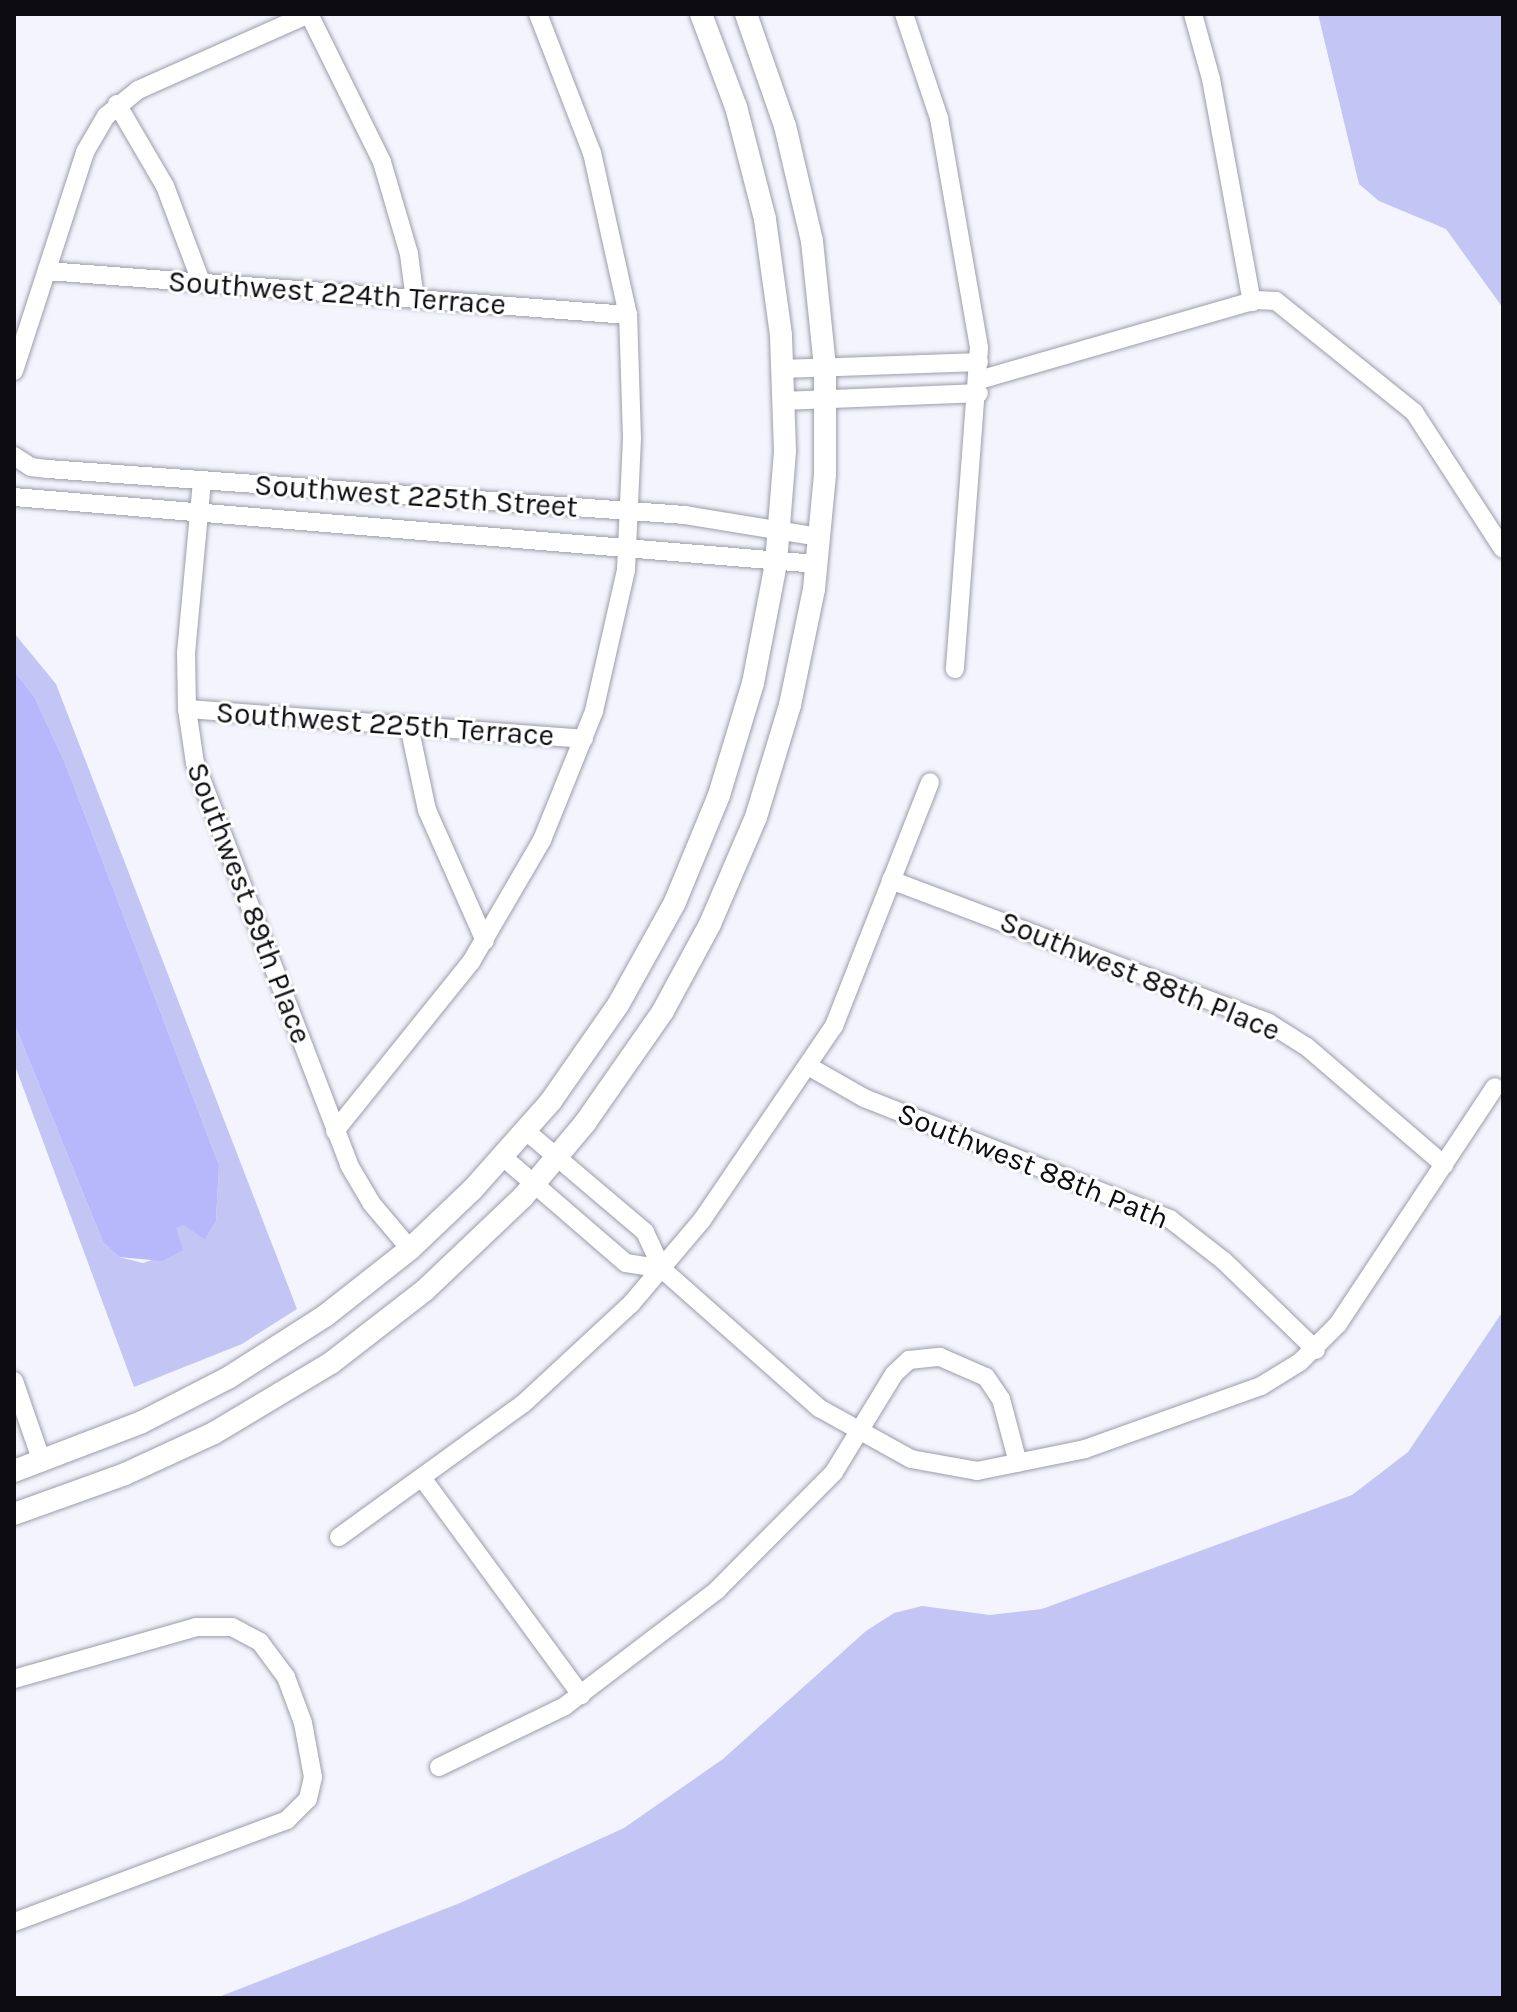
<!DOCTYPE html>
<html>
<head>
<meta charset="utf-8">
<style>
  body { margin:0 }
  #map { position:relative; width:1517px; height:2012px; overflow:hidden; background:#f3f4fd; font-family:Karla,sans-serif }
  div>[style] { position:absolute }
  .green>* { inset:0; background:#c3c5f5 }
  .water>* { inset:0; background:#b7b8fb }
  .roads { filter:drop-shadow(0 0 2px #9c9dab) drop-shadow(0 0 2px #9c9dab) }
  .minor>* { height:18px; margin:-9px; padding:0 9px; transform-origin:9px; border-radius:9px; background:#fff }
  .tertiary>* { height:22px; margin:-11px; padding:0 11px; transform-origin:11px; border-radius:11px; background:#fff }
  span { translate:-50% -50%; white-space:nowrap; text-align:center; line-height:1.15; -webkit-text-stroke:6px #fff; paint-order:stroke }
  .street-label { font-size:30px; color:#0c0c11 }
  .frame { position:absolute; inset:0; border:16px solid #0c0c11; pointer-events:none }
</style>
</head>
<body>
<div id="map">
  <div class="green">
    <i style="clip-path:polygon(1318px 14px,1503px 14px,1503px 308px,1446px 229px,1379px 201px,1359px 184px)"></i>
    <i style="clip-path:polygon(14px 633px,56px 684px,297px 1309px,242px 1344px,134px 1387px,14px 1063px,14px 1023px,103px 1242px,119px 1257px,143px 1263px,182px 1250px,175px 1228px,184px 1224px,205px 1240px,216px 1221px,219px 1165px,65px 763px,34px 696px,14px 671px)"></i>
    <i style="clip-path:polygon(1503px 1311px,1503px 1998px,216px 1998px,460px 1903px,624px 1828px,723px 1759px,866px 1631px,894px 1613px,922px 1606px,990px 1615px,1042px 1609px,1352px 1495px,1408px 1452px)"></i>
  </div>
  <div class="water">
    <i style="clip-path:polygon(14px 671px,34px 696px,65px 763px,219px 1165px,216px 1221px,205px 1240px,184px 1225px,176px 1228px,183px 1250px,162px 1261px,119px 1257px,103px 1242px,14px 1023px)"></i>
  </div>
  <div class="roads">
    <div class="minor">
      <i style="left:904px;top:14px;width:110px;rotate:71.4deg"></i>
      <i style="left:939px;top:118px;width:233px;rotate:80.1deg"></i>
      <i style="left:979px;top:348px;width:322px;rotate:94.3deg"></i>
      <i style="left:1193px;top:14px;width:67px;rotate:74.5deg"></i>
      <i style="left:1211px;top:79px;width:227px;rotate:79.6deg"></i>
      <i style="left:117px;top:104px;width:95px;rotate:59.7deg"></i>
      <i style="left:165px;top:186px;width:103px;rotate:69.4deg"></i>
      <i style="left:47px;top:271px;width:583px;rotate:4.33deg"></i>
      <i style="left:783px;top:369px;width:196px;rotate:-2deg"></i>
      <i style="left:14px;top:371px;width:230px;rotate:-72deg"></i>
      <i style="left:85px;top:152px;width:42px;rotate:-59.7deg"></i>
      <i style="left:106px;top:116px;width:41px;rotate:-39.1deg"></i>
      <i style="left:138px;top:90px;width:187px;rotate:-24deg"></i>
      <i style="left:309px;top:14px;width:165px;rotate:63.7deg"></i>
      <i style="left:382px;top:162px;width:96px;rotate:73.6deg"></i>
      <i style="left:409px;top:254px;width:46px;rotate:82.6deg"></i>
      <i style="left:979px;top:380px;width:288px;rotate:-16.1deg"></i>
      <i style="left:1256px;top:300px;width:20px;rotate:3deg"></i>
      <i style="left:1276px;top:301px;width:177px;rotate:38.8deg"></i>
      <i style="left:1414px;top:412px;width:163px;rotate:57deg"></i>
      <i style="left:784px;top:401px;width:195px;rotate:-2.3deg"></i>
      <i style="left:14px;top:456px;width:20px;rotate:33deg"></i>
      <i style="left:31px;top:467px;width:17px;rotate:7deg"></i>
      <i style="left:48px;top:469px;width:639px;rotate:4.13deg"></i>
      <i style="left:685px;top:515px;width:137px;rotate:9.3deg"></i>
      <i style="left:202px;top:481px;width:172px;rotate:95.3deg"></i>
      <i style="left:186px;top:652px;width:57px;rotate:89deg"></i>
      <i style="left:187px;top:709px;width:55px;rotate:81.6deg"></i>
      <i style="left:195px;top:763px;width:430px;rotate:69deg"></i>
      <i style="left:349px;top:1165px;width:45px;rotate:59.5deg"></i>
      <i style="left:372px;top:1204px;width:59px;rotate:49.8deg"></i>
      <i style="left:14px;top:497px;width:806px;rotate:4.77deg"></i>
      <i style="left:187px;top:709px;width:398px;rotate:4.3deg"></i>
      <i style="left:409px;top:726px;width:86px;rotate:77.9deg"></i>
      <i style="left:427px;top:810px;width:143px;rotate:66.1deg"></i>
      <i style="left:891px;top:880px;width:404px;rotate:20.7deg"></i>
      <i style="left:1269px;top:1023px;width:45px;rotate:32.3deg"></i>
      <i style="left:1307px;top:1047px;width:181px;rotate:40.7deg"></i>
      <i style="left:808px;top:1066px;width:64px;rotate:29.7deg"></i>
      <i style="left:864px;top:1098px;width:329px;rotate:21.6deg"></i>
      <i style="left:1170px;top:1219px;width:68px;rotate:37.9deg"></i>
      <i style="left:1224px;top:1261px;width:128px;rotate:44.1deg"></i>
      <i style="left:335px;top:1131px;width:217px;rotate:-51.2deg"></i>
      <i style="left:471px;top:962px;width:141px;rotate:-59.8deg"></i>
      <i style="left:542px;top:840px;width:139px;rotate:-68deg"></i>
      <i style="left:594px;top:711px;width:145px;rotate:-77.2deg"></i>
      <i style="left:626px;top:570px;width:131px;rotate:-87.4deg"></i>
      <i style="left:632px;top:439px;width:124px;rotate:-91.8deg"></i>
      <i style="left:628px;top:315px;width:166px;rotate:-102.5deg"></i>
      <i style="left:592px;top:153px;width:149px;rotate:-111.2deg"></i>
      <i style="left:526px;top:1131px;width:156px;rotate:40.3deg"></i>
      <i style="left:645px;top:1232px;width:41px;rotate:65.3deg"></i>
      <i style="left:662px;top:1269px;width:210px;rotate:41.5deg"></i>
      <i style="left:819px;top:1408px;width:105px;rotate:29deg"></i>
      <i style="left:911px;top:1459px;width:67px;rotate:10.3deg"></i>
      <i style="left:977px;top:1471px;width:110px;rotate:-11.5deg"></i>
      <i style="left:1085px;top:1449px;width:187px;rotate:-19.7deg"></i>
      <i style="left:1261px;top:1386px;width:46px;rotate:-31.6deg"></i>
      <i style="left:1300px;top:1362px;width:54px;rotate:-45deg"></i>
      <i style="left:1338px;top:1324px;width:284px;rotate:-56.5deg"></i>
      <i style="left:503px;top:1157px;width:162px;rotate:40.8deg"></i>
      <i style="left:626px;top:1263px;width:36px;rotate:9deg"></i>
      <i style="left:14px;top:1381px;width:86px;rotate:70.9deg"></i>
      <i style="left:423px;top:1479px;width:268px;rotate:53.8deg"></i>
      <i style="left:339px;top:1537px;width:228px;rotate:-35.9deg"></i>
      <i style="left:524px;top:1403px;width:146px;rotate:-42.8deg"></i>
      <i style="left:631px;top:1304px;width:110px;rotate:-49.8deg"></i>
      <i style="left:702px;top:1220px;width:235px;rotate:-55.8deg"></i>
      <i style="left:834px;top:1026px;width:262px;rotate:-68.5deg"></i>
      <i style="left:14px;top:1679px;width:189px;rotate:-15.9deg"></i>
      <i style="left:196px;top:1627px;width:36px"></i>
      <i style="left:232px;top:1627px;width:32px;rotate:28deg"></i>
      <i style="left:260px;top:1642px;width:44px;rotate:53.4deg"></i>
      <i style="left:286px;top:1677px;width:49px;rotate:69.7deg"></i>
      <i style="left:303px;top:1723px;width:55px;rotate:79.5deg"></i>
      <i style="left:313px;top:1777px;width:23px;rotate:103deg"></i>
      <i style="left:308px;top:1799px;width:30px;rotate:135deg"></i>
      <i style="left:287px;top:1820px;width:291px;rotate:159.5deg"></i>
      <i style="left:439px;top:1767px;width:140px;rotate:-25.8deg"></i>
      <i style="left:565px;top:1706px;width:191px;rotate:-37.3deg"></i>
      <i style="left:717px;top:1590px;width:166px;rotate:-45.2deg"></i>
      <i style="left:834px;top:1472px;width:115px;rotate:-58.5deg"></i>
      <i style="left:894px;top:1374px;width:21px;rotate:-43deg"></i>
      <i style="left:909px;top:1360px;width:31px;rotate:-6deg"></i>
      <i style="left:940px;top:1357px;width:50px;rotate:23.5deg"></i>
      <i style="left:986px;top:1377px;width:27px;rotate:56deg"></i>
      <i style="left:1001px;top:1399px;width:66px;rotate:75.1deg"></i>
    </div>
    <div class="tertiary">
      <i style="left:14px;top:1471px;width:137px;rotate:-20.9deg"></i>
      <i style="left:142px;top:1422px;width:97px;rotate:-27.1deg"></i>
      <i style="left:228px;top:1378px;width:115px;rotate:-32.6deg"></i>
      <i style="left:325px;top:1316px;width:108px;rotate:-38.2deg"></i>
      <i style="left:410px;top:1249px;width:87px;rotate:-43.6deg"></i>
      <i style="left:473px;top:1189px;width:118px;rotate:-48.4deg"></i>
      <i style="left:551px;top:1101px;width:117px;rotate:-55.1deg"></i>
      <i style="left:618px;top:1005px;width:118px;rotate:-61deg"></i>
      <i style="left:675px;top:902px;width:116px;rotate:-67.6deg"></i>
      <i style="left:719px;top:795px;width:117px;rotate:-73.1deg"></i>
      <i style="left:753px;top:683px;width:122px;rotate:-79.1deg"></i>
      <i style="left:776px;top:563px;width:112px;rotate:-85.4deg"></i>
      <i style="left:785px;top:451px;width:116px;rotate:-92deg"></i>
      <i style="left:781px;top:335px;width:117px;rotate:-97.9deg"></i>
      <i style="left:765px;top:219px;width:116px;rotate:-104.5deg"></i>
      <i style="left:736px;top:107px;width:99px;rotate:-110.6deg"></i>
      <i style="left:14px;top:1514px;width:118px;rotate:-19.8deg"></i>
      <i style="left:125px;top:1474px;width:98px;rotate:-24.7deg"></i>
      <i style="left:214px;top:1433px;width:136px;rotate:-30.9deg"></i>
      <i style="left:331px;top:1363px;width:119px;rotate:-37.8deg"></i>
      <i style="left:425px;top:1290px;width:135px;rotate:-43.5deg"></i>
      <i style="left:523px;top:1197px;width:97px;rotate:-50deg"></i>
      <i style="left:585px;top:1123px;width:136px;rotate:-55.1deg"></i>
      <i style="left:663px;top:1011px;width:99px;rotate:-61.6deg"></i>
      <i style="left:710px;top:924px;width:116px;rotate:-66.7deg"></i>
      <i style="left:756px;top:817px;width:117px;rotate:-73.1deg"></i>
      <i style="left:790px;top:705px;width:118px;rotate:-78.3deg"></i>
      <i style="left:814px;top:589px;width:116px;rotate:-84.5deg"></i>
      <i style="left:825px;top:474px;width:107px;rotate:-90deg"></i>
      <i style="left:825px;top:367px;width:127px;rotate:-95.9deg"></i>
      <i style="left:812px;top:241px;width:118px;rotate:-103.2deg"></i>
      <i style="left:785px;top:126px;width:119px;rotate:-109.2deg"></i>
    </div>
  </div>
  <div class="street-label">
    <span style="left:337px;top:293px;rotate:4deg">Southwest 224th Terrace</span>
    <span style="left:416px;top:496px;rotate:4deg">Southwest 225th Street</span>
    <span style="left:385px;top:724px;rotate:4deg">Southwest 225th Terrace</span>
    <span style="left:249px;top:903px;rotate:69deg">Southwest 89th Place</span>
    <span style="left:1140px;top:976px;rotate:22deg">Southwest 88th Place</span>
    <span style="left:1033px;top:1166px;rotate:22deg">Southwest 88th Path</span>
  </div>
  <div class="frame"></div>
</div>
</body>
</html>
